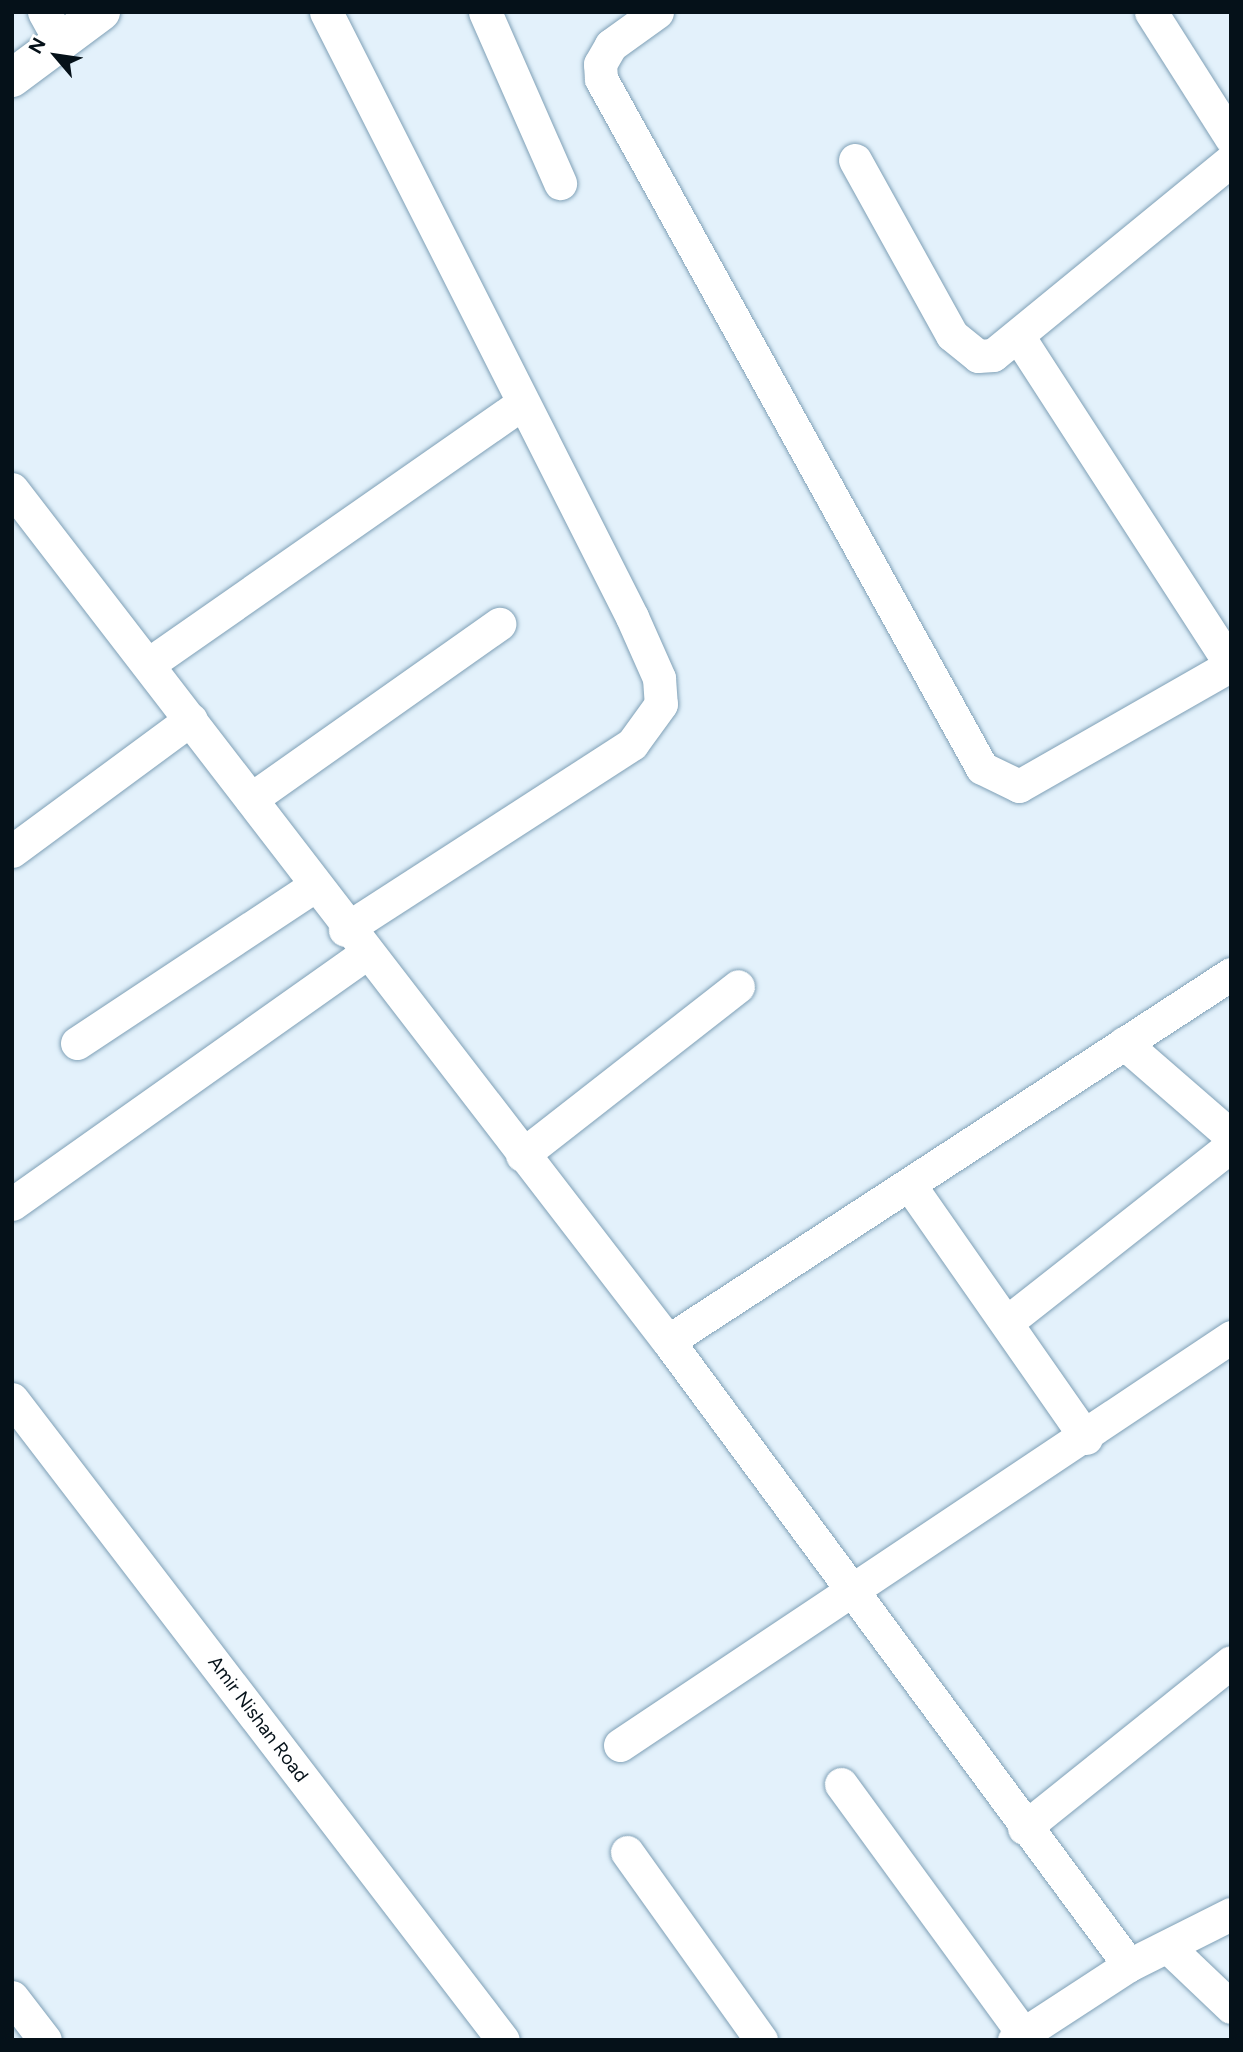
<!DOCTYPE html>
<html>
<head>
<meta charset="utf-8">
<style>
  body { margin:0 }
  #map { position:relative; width:1243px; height:2052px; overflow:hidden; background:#e3f1fb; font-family:Figtree,sans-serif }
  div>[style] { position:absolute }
  .roads { filter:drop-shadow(0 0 2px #7fa0b6) drop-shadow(0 0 2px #7fa0b6) }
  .minor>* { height:33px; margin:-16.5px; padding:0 16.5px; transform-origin:16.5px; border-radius:16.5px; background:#fff }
  .tertiary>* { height:38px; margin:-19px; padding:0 19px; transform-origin:19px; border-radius:19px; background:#fff }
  span { translate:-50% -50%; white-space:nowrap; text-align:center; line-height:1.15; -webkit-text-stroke:7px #fff; paint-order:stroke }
  .street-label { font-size:19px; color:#051119 }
  .frame { position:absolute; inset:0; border:14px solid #051119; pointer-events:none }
  .north { position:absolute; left:21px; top:21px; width:70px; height:70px; -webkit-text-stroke:5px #fff; paint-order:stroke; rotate:299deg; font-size:19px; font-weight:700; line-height:28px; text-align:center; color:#051119 }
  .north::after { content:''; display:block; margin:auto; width:24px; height:32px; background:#051119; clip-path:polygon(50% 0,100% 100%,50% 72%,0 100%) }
</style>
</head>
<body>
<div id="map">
  <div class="roads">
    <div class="minor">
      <i style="left:44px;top:12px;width:33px;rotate:61deg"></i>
      <i style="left:326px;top:12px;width:678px;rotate:63.17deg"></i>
      <i style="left:632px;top:617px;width:67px;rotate:66.1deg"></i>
      <i style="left:659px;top:678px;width:26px;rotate:86deg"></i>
      <i style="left:661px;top:704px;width:49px;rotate:125.9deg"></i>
      <i style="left:632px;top:744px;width:342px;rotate:147.1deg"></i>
      <i style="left:485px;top:12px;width:187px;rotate:66.3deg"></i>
      <i style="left:657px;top:12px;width:57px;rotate:144.3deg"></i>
      <i style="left:611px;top:45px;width:22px;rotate:120deg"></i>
      <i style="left:600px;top:64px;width:15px;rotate:86deg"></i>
      <i style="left:601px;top:79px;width:787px;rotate:61.06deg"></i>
      <i style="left:982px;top:768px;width:41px;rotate:25.9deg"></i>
      <i style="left:1019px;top:786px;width:244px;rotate:-29.7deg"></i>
      <i style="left:1231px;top:665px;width:392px;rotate:-122.9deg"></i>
      <i style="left:1151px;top:12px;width:149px;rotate:57.6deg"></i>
      <i style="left:855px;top:160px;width:200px;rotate:61deg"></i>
      <i style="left:952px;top:335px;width:33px;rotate:39deg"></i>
      <i style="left:978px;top:356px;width:15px;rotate:-4deg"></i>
      <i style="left:993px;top:355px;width:308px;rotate:-39.3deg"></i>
      <i style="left:12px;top:489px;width:1075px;rotate:52.41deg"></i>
      <i style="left:150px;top:663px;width:451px;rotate:-34.9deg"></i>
      <i style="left:251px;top:799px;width:304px;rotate:-35.2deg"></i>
      <i style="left:12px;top:851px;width:222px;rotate:-36.4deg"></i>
      <i style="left:77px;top:1043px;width:284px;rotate:-33.5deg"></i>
      <i style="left:1124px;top:1043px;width:142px;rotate:41deg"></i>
      <i style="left:522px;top:1155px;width:274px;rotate:-38deg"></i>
      <i style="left:911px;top:1187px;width:306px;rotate:55.1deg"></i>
      <i style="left:12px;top:1204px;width:434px;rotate:-35.3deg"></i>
      <i style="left:1007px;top:1322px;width:285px;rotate:-38.2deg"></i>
      <i style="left:12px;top:1399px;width:807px;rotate:52.55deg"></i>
      <i style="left:620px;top:1745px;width:735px;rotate:-33.73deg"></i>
      <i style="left:841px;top:1784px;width:317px;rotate:53.9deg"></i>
      <i style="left:1024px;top:1828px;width:265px;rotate:-38.7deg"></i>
      <i style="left:627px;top:1852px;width:231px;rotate:54.5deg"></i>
      <i style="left:1168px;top:1947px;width:87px;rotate:43.6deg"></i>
      <i style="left:1129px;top:1965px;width:776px;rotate:-126.46deg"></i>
      <i style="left:668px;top:1341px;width:672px;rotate:-33.1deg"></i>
      <i style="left:12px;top:1997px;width:54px;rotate:52.5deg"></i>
      <i style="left:1014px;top:2040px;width:137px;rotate:-33.1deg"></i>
      <i style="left:1129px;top:1965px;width:114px;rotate:-26.6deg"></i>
    </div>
    <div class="tertiary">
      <i style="left:12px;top:78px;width:111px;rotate:-36.6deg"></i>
    </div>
  </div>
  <div class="street-label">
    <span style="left:258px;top:1719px;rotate:53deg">Amir Nishan Road</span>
  </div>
  <div class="frame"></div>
  <div class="north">N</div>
</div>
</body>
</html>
